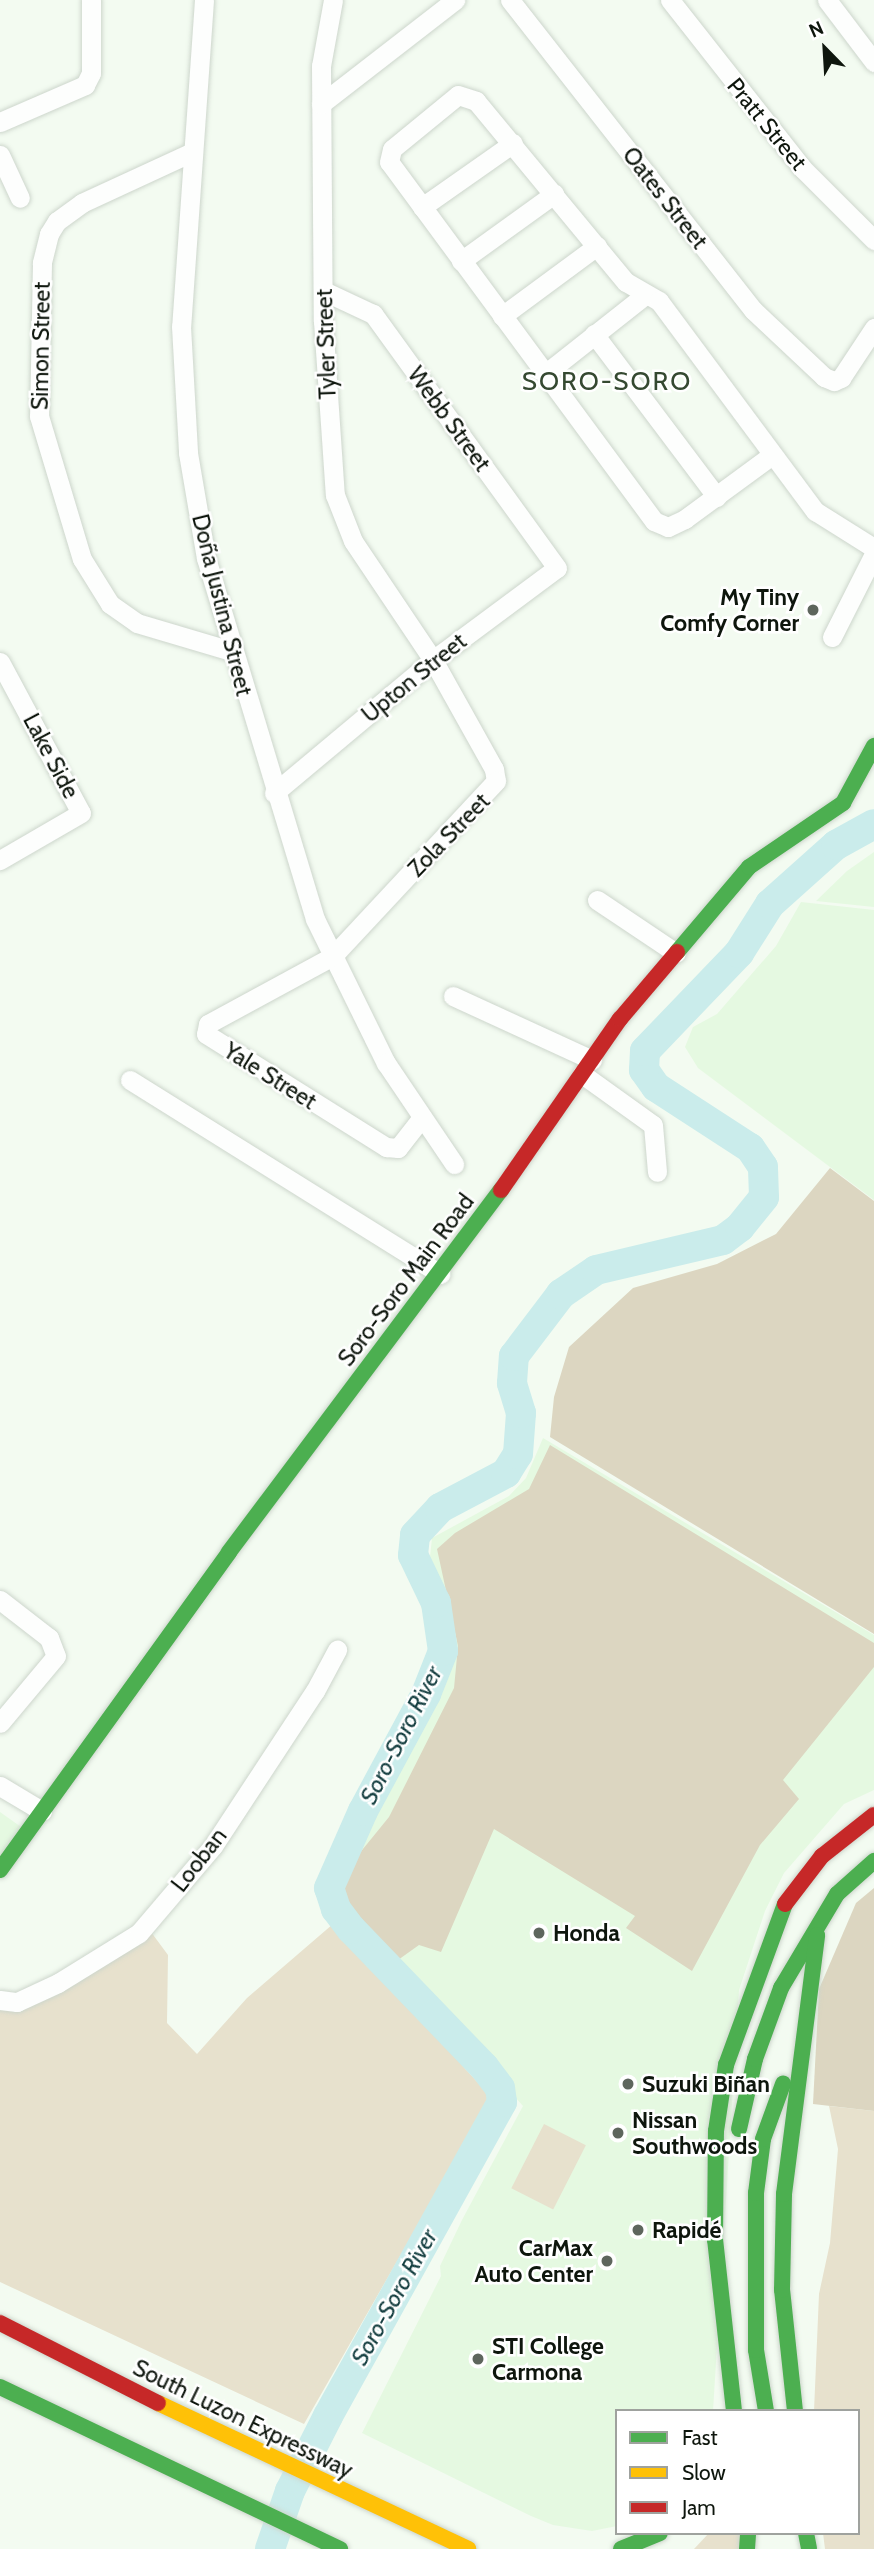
<!DOCTYPE html>
<html>
<head>
<meta charset="utf-8">
<style>
  body { margin:0 }
  #map { position:relative; width:874px; height:2549px; overflow:hidden; background:#f3fbf1; font-family:Cabin,sans-serif }
  div>[style] { position:absolute }
  .built>* { inset:0; background:#e5f9e1 }
  .green>* { inset:0; background:#e7e1cd; transform-origin:0 0 }
  .forest>* { inset:0; background:#dcd6c1 }
  .river>* { height:30px; margin:-15px; padding:0 15px; transform-origin:15px; border-radius:15px; background:#caeceb }
  .roads { filter:drop-shadow(0 0 2px #cdd6cc) drop-shadow(0 0 2px #cdd6cc) }
  .street>* { height:19px; margin:-9.5px; padding:0 9.5px; transform-origin:9.5px; border-radius:9.5px; background:#fdfefd }
  .fast>* { height:16px; margin:-8px; padding:0 8px; transform-origin:8px; border-radius:8px; background:#4caf50 }
  .slow>* { height:16px; margin:-8px; padding:0 8px; transform-origin:8px; border-radius:8px; background:#ffc107 }
  .jam>* { height:16px; margin:-8px; padding:0 8px; transform-origin:8px; border-radius:8px; background:#c62828 }
  .dots>* { width:19px; height:19px; translate:-50% -50%; box-sizing:border-box; border:4px solid #fff; border-radius:50% }
  span { translate:-50% -50%; white-space:nowrap; text-align:center; line-height:1.15; -webkit-text-stroke:5px #fff; paint-order:stroke }
  .street-label { font-size:23px; color:#0e160d }
  .poi-label { font-size:23px; color:#0e160d; font-weight:700 }
  .right { translate:-100% -50%; text-align:right }
  .left { translate:0 -50%; text-align:left }
  .water-label { font-size:24px; color:#153f41; font-style:italic }
  .quarter-label { font-size:26px; color:#354931; letter-spacing:2px }
  .legend { position:absolute; left:615px; top:2409px; width:245px; height:126px; box-sizing:border-box; background:#fff; border:2px solid #9fa29e; margin:0; padding:9px 12px; list-style:none; font-size:21px; color:#0e160d }
  .legend li { display:flex; align-items:center; gap:14px; height:35px }
  .legend b { width:35px; border:2px solid #9fa29e }
  .north { position:absolute; left:790px; top:14px; width:70px; height:70px; -webkit-text-stroke:5px #fff; paint-order:stroke; rotate:336deg; font-size:19px; font-weight:700; line-height:28px; text-align:center; color:#0e160d }
  .north::after { content:''; display:block; margin:auto; width:24px; height:32px; background:#0e160d; clip-path:polygon(50% 0,100% 100%,50% 72%,0 100%) }
</style>
</head>
<body>
<div id="map">
  <div class="built">
    <i style="clip-path:polygon(874px 852px,874px 907px,816px 901px,847px 871px)"></i>
    <i style="clip-path:polygon(801px 902px,874px 910px,874px 1200px,698px 1068px,685px 1047px,693px 1027px,717px 1014px,776px 946px)"></i>
    <i style="clip-path:polygon(543px 1438px,874px 1635px,874px 1790px,844px 1804px,784px 1873px,765px 1911px,739px 1990px,713px 2411px,617px 2411px,617px 2526px,592px 2531px,553px 2525px,531px 2516px,362px 2433px,441px 2276px,440px 2266px,462px 2220px,523px 2106px,348px 1911px,337px 1883px,448px 1666px,451px 1641px,430px 1557px,432px 1538px,509px 1496px,526px 1478px)"></i>
    <i style="clip-path:polygon(0 1812px,24px 1829px,0 1862px)"></i>
  </div>
  <div class="green">
    <i style="clip-path:polygon(333px 1924px,491px 2097px,304px 2424px,0 2282px,0 2004px,151px 1932px,168px 1955px,167px 2023px,197px 2054px,247px 1998px)"></i>
    <i style="clip-path:polygon(829px 2106px,874px 2111px,874px 2549px,825px 2549px,823px 2533px,858px 2533px,858px 2411px,814px 2411px,819px 2294px,830px 2243px,838px 2149px)"></i>
    <i style="left:544px;top:2124px;width:47px;height:72px;rotate:27deg"></i>
    <i style="clip-path:polygon(709px 2533px,741px 2533px,739px 2549px,694px 2549px)"></i>
  </div>
  <div class="forest">
    <i style="clip-path:polygon(830px 1168px,874px 1201px,874px 1634px,550px 1437px,554px 1397px,569px 1347px,633px 1288px,717px 1264px,776px 1234px)"></i>
    <i style="clip-path:polygon(550px 1445px,874px 1643px,874px 1667px,783px 1780px,799px 1799px,760px 1845px,692px 1971px,626px 1928px,635px 1916px,494px 1829px,441px 1952px,419px 1945px,398px 1960px,354px 1914px,343px 1890px,354px 1860px,389px 1817px,454px 1688px,458px 1646px,437px 1549px,455px 1533px,529px 1489px)"></i>
    <i style="clip-path:polygon(874px 1888px,874px 2111px,813px 2104px,819px 1989px,856px 1903px)"></i>
  </div>
  <div class="river">
    <i style="left:270px;top:2549px;width:61px;rotate:-71deg"></i>
    <i style="left:290px;top:2491px;width:84px;rotate:-63.1deg"></i>
    <i style="left:328px;top:2416px;width:359px;rotate:-61deg"></i>
    <i style="left:502px;top:2102px;width:14px;rotate:-98deg"></i>
    <i style="left:500px;top:2088px;width:26px;rotate:-127deg"></i>
    <i style="left:484px;top:2067px;width:192px;rotate:-133.9deg"></i>
    <i style="left:351px;top:1929px;width:25px;rotate:-127deg"></i>
    <i style="left:336px;top:1909px;width:22px;rotate:-108deg"></i>
    <i style="left:329px;top:1888px;width:84px;rotate:-66.2deg"></i>
    <i style="left:363px;top:1811px;width:133px;rotate:-61.7deg"></i>
    <i style="left:426px;top:1694px;width:46px;rotate:-68.4deg"></i>
    <i style="left:443px;top:1651px;width:49px;rotate:-98.3deg"></i>
    <i style="left:436px;top:1603px;width:53px;rotate:-115.6deg"></i>
    <i style="left:413px;top:1555px;width:20px;rotate:-84deg"></i>
    <i style="left:415px;top:1535px;width:37px;rotate:-47deg"></i>
    <i style="left:440px;top:1508px;width:75px;rotate:-27.9deg"></i>
    <i style="left:506px;top:1473px;width:22px;rotate:-58deg"></i>
    <i style="left:518px;top:1454px;width:41px;rotate:-85.8deg"></i>
    <i style="left:521px;top:1413px;width:31px;rotate:-107deg"></i>
    <i style="left:512px;top:1383px;width:27px;rotate:-86deg"></i>
    <i style="left:514px;top:1356px;width:78px;rotate:-52.8deg"></i>
    <i style="left:561px;top:1294px;width:42px;rotate:-34.4deg"></i>
    <i style="left:596px;top:1270px;width:130px;rotate:-13.3deg"></i>
    <i style="left:723px;top:1240px;width:21px;rotate:-37deg"></i>
    <i style="left:740px;top:1227px;width:38px;rotate:-51deg"></i>
    <i style="left:764px;top:1197px;width:30px;rotate:-92deg"></i>
    <i style="left:763px;top:1167px;width:23px;rotate:-124deg"></i>
    <i style="left:750px;top:1148px;width:112px;rotate:-147deg"></i>
    <i style="left:656px;top:1087px;width:21px;rotate:-125deg"></i>
    <i style="left:644px;top:1070px;width:19px;rotate:-87deg"></i>
    <i style="left:645px;top:1051px;width:136px;rotate:-46.2deg"></i>
    <i style="left:739px;top:953px;width:58px;rotate:-57.7deg"></i>
    <i style="left:770px;top:904px;width:89px;rotate:-41.8deg"></i>
    <i style="left:836px;top:845px;width:43px;rotate:-28.9deg"></i>
  </div>
  <div class="roads">
    <div class="street">
      <i style="left:204px;top:0;width:327px;rotate:94deg"></i>
      <i style="left:181px;top:326px;width:127px;rotate:86.8deg"></i>
      <i style="left:188px;top:453px;width:107px;rotate:80.3deg"></i>
      <i style="left:206px;top:558px;width:377px;rotate:73.2deg"></i>
      <i style="left:315px;top:919px;width:161px;rotate:63.8deg"></i>
      <i style="left:386px;top:1063px;width:122px;rotate:56deg"></i>
      <i style="left:333px;top:0;width:67px;rotate:100.3deg"></i>
      <i style="left:321px;top:66px;width:255px;rotate:89.6deg"></i>
      <i style="left:323px;top:321px;width:174px;rotate:86.1deg"></i>
      <i style="left:335px;top:495px;width:49px;rotate:68.6deg"></i>
      <i style="left:353px;top:541px;width:143px;rotate:56.1deg"></i>
      <i style="left:433px;top:660px;width:125px;rotate:60.8deg"></i>
      <i style="left:494px;top:769px;width:12px;rotate:81deg"></i>
      <i style="left:496px;top:781px;width:239px;rotate:133deg"></i>
      <i style="left:333px;top:956px;width:142px;rotate:151.5deg"></i>
      <i style="left:208px;top:1024px;width:10px;rotate:101deg"></i>
      <i style="left:206px;top:1034px;width:213px;rotate:32.1deg"></i>
      <i style="left:386px;top:1147px;width:12px;rotate:5deg"></i>
      <i style="left:398px;top:1148px;width:39px;rotate:-52deg"></i>
      <i style="left:510px;top:0;width:394px;rotate:51.9deg"></i>
      <i style="left:753px;top:310px;width:98px;rotate:43.3deg"></i>
      <i style="left:824px;top:377px;width:11px;rotate:22deg"></i>
      <i style="left:834px;top:381px;width:8px;rotate:-23deg"></i>
      <i style="left:841px;top:378px;width:60px;rotate:-56.6deg"></i>
      <i style="left:670px;top:0;width:214px;rotate:51.8deg"></i>
      <i style="left:802px;top:168px;width:102px;rotate:45deg"></i>
      <i style="left:827px;top:0;width:78px;rotate:52.8deg"></i>
      <i style="left:321px;top:104px;width:170px;rotate:-37.8deg"></i>
      <i style="left:0;top:122px;width:93px;rotate:-23.5deg"></i>
      <i style="left:85px;top:85px;width:13px;rotate:-63deg"></i>
      <i style="left:91px;top:73px;width:73px;rotate:-90deg"></i>
      <i style="left:190px;top:153px;width:119px;rotate:155.2deg"></i>
      <i style="left:82px;top:203px;width:31px;rotate:144deg"></i>
      <i style="left:57px;top:221px;width:15px;rotate:122deg"></i>
      <i style="left:49px;top:234px;width:30px;rotate:104deg"></i>
      <i style="left:42px;top:263px;width:153px;rotate:91.1deg"></i>
      <i style="left:39px;top:416px;width:149px;rotate:73.3deg"></i>
      <i style="left:82px;top:559px;width:53px;rotate:58.1deg"></i>
      <i style="left:110px;top:604px;width:33px;rotate:35deg"></i>
      <i style="left:137px;top:623px;width:98px;rotate:16.6deg"></i>
      <i style="left:0;top:155px;width:47px;rotate:65.1deg"></i>
      <i style="left:422px;top:207px;width:111px;rotate:-35.1deg"></i>
      <i style="left:461px;top:261px;width:115px;rotate:-35.8deg"></i>
      <i style="left:502px;top:316px;width:118px;rotate:-36.4deg"></i>
      <i style="left:594px;top:334px;width:204px;rotate:53deg"></i>
      <i style="left:545px;top:374px;width:127px;rotate:-38.3deg"></i>
      <i style="left:772px;top:455px;width:108px;rotate:143.7deg"></i>
      <i style="left:685px;top:519px;width:19px;rotate:155deg"></i>
      <i style="left:668px;top:527px;width:15px;rotate:-157deg"></i>
      <i style="left:654px;top:521px;width:446px;rotate:-126.4deg"></i>
      <i style="left:389px;top:162px;width:13px;rotate:-77deg"></i>
      <i style="left:392px;top:149px;width:85px;rotate:-39.3deg"></i>
      <i style="left:458px;top:95px;width:19px;rotate:18deg"></i>
      <i style="left:476px;top:101px;width:235px;rotate:50.4deg"></i>
      <i style="left:626px;top:282px;width:38px;rotate:30deg"></i>
      <i style="left:659px;top:301px;width:262px;rotate:53.4deg"></i>
      <i style="left:815px;top:511px;width:70px;rotate:32.1deg"></i>
      <i style="left:832px;top:637px;width:93px;rotate:-63.2deg"></i>
      <i style="left:0;top:662px;width:171px;rotate:61.8deg"></i>
      <i style="left:81px;top:813px;width:94px;rotate:149.9deg"></i>
      <i style="left:274px;top:793px;width:207px;rotate:-39.9deg"></i>
      <i style="left:433px;top:660px;width:154px;rotate:-36.6deg"></i>
      <i style="left:557px;top:568px;width:314px;rotate:-125.9deg"></i>
      <i style="left:373px;top:314px;width:54px;rotate:-154.9deg"></i>
      <i style="left:597px;top:900px;width:95px;rotate:33.9deg"></i>
      <i style="left:453px;top:996px;width:153px;rotate:24.7deg"></i>
      <i style="left:582px;top:1074px;width:87px;rotate:35.7deg"></i>
      <i style="left:653px;top:1125px;width:47px;rotate:85.1deg"></i>
      <i style="left:130px;top:1080px;width:366px;rotate:32deg"></i>
      <i style="left:0;top:1600px;width:62px;rotate:37.8deg"></i>
      <i style="left:49px;top:1638px;width:19px;rotate:69deg"></i>
      <i style="left:56px;top:1656px;width:87px;rotate:129.9deg"></i>
      <i style="left:0;top:1786px;width:49px;rotate:30.8deg"></i>
      <i style="left:0;top:2000px;width:17px;rotate:7deg"></i>
      <i style="left:17px;top:2002px;width:45px;rotate:-24.9deg"></i>
      <i style="left:58px;top:1983px;width:95px;rotate:-31.7deg"></i>
      <i style="left:139px;top:1933px;width:114px;rotate:-49.6deg"></i>
      <i style="left:213px;top:1846px;width:186px;rotate:-56.7deg"></i>
      <i style="left:315px;top:1691px;width:47px;rotate:-61.8deg"></i>
    </div>
    <div class="fast">
      <i style="left:677px;top:952px;width:111px;rotate:-49.7deg"></i>
      <i style="left:749px;top:867px;width:114px;rotate:-34.2deg"></i>
      <i style="left:843px;top:803px;width:65px;rotate:-61.5deg"></i>
      <i style="left:0;top:1870px;width:392px;rotate:-54.2deg"></i>
      <i style="left:229px;top:1552px;width:453px;rotate:-53.1deg"></i>
      <i style="left:739px;top:2129px;width:72px;rotate:-77.1deg"></i>
      <i style="left:755px;top:2059px;width:76px;rotate:-69.9deg"></i>
      <i style="left:781px;top:1988px;width:109px;rotate:-59.2deg"></i>
      <i style="left:837px;top:1894px;width:50px;rotate:-41.7deg"></i>
      <i style="left:0;top:2387px;width:377px;rotate:25.5deg"></i>
      <i style="left:734px;top:2411px;width:172px;rotate:-96.3deg"></i>
      <i style="left:715px;top:2240px;width:109px;rotate:-89.5deg"></i>
      <i style="left:716px;top:2131px;width:67px;rotate:-81.4deg"></i>
      <i style="left:726px;top:2065px;width:171px;rotate:-69.9deg"></i>
      <i style="left:766px;top:2411px;width:62px;rotate:-99.3deg"></i>
      <i style="left:756px;top:2350px;width:157px;rotate:-90deg"></i>
      <i style="left:756px;top:2193px;width:54px;rotate:-82.6deg"></i>
      <i style="left:763px;top:2139px;width:59px;rotate:-70deg"></i>
      <i style="left:795px;top:2411px;width:122px;rotate:-96.1deg"></i>
      <i style="left:782px;top:2290px;width:96px;rotate:-88.8deg"></i>
      <i style="left:784px;top:2194px;width:261px;rotate:-82.7deg"></i>
      <i style="left:806px;top:2533px;width:16px;rotate:79deg"></i>
      <i style="left:621px;top:2549px;width:42px;rotate:-22.3deg"></i>
      <i style="left:747px;top:2549px;width:16px;rotate:-86deg"></i>
    </div>
    <div class="slow">
      <i style="left:158px;top:2403px;width:343px;rotate:25.2deg"></i>
    </div>
    <div class="jam">
      <i style="left:501px;top:1190px;width:208px;rotate:-55.2deg"></i>
      <i style="left:620px;top:1019px;width:88px;rotate:-49.6deg"></i>
      <i style="left:785px;top:1904px;width:61px;rotate:-52.4deg"></i>
      <i style="left:822px;top:1856px;width:66px;rotate:-38.3deg"></i>
      <i style="left:0;top:2323px;width:177px;rotate:26.9deg"></i>
    </div>
  </div>
  <div class="dots">
    <i style="left:813px;top:610px;background:#5e665d"></i>
    <i style="left:539px;top:1933px;background:#5e665d"></i>
    <i style="left:628px;top:2084px;background:#5e665d"></i>
    <i style="left:618px;top:2133px;background:#5e665d"></i>
    <i style="left:638px;top:2230px;background:#5e665d"></i>
    <i style="left:607px;top:2261px;background:#5e665d"></i>
    <i style="left:478px;top:2359px;background:#5e665d"></i>
  </div>
  <div class="street-label">
    <span style="left:767px;top:124px;rotate:51deg">Pratt Street</span>
    <span style="left:665px;top:198px;rotate:52deg">Oates Street</span>
    <span style="left:326px;top:344px;rotate:-92deg">Tyler Street</span>
    <span style="left:41px;top:346px;rotate:-89deg">Simon Street</span>
    <span style="left:449px;top:419px;rotate:54deg">Webb Street</span>
    <span style="left:222px;top:605px;rotate:76deg">Doña Justina Street</span>
    <span style="left:414px;top:678px;rotate:-39deg">Upton Street</span>
    <span style="left:51px;top:756px;rotate:62deg">Lake Side</span>
    <span style="left:449px;top:835px;rotate:-46deg">Zola Street</span>
    <span style="left:270px;top:1076px;rotate:32deg">Yale Street</span>
    <span style="left:406px;top:1280px;rotate:-53deg">Soro-Soro Main Road</span>
    <span style="left:199px;top:1860px;rotate:-52deg">Looban</span>
    <span style="left:243px;top:2419px;rotate:26deg">South Luzon Expressway</span>
  </div>
  <div class="poi-label">
    <span class="right" style="left:799px;top:610px">My Tiny<br>Comfy Corner</span>
    <span class="left" style="left:553px;top:1933px">Honda</span>
    <span class="left" style="left:642px;top:2084px">Suzuki Biñan</span>
    <span class="left" style="left:632px;top:2133px">Nissan<br>Southwoods</span>
    <span class="left" style="left:652px;top:2230px">Rapidé</span>
    <span class="right" style="left:593px;top:2261px">CarMax<br>Auto Center</span>
    <span class="left" style="left:492px;top:2359px">STI College<br>Carmona</span>
  </div>
  <div class="water-label">
    <span style="left:401px;top:1735px;rotate:-63deg">Soro-Soro River</span>
    <span style="left:394px;top:2297px;rotate:-61deg">Soro-Soro River</span>
  </div>
  <div class="quarter-label">
    <span style="left:607px;top:382px">SORO-SORO</span>
  </div>
  <ul class="legend">
  <li><b style="height:9px;background:#4caf50"></b>Fast</li>
  <li><b style="height:9px;background:#ffc107"></b>Slow</li>
  <li><b style="height:9px;background:#c62828"></b>Jam</li>
  </ul>
  <div class="north">N</div>
</div>
</body>
</html>
